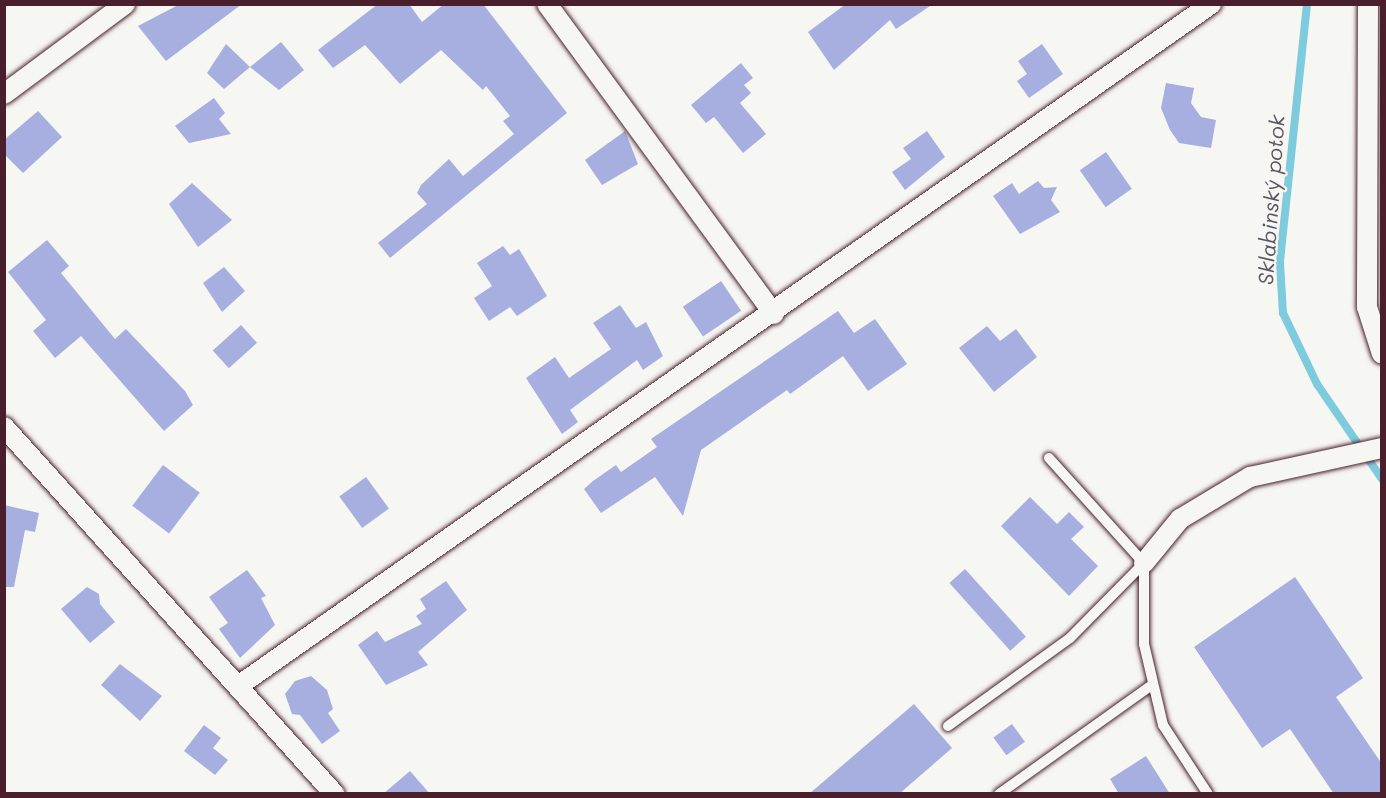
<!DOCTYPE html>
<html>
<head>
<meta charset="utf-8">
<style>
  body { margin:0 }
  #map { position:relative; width:1386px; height:798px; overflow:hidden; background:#f6f6f2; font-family:Mali,sans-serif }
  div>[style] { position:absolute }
  .stream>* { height:8px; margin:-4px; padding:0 4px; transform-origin:4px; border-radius:4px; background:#7fcbde }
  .building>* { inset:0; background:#a6afe0; transform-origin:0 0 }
  .roads { filter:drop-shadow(0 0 2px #4a1f2b) drop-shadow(0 0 2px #4a1f2b) }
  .service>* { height:10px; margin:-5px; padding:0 5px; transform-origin:5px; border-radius:5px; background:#f6f6f2 }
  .minor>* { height:20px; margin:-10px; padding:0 10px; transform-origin:10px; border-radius:10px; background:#f6f6f2 }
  span { translate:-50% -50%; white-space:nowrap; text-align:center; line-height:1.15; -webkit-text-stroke:4.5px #f6f6f2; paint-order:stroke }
  .water-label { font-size:21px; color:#5a5361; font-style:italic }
  .frame { position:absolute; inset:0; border:6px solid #4a1f2b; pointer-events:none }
</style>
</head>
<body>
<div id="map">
  <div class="stream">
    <i style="left:1307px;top:4px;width:260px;rotate:96deg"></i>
    <i style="left:1280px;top:263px;width:50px;rotate:86.6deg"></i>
    <i style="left:1283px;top:313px;width:79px;rotate:64.4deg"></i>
    <i style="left:1317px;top:384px;width:115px;rotate:55.6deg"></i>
  </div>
  <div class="building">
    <i style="clip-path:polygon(180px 4px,242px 4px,166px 61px,138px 26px)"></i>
    <i style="clip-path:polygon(378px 4px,409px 4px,422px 22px,444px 4px,483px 4px,567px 113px,390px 258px,378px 243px,427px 204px,417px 193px,421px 185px,449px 159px,463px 176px,514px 134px,503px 121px,510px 116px,486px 86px,483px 90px,441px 50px,400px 84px,365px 45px,333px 68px,318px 50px)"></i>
    <i style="clip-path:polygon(846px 4px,933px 4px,896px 29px,890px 20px,834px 70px,808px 32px)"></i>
    <i style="clip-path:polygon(281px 42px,304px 70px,279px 90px,250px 67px)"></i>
    <i style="clip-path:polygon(226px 44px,250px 67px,224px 89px,207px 73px)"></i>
    <i style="clip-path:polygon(1042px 44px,1063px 74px,1029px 98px,1017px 81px,1027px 74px,1018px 61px)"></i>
    <i style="clip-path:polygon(741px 63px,753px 78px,744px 85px,751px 93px,740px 103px,766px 134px,743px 153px,714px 117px,706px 123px,691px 105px)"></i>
    <i style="clip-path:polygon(1166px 83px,1194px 88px,1191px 103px,1201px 117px,1216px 120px,1211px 148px,1179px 143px,1170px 130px,1161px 108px)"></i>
    <i style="clip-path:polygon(214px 98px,225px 113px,219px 119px,231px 134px,189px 143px,175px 126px)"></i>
    <i style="clip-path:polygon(38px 111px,62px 137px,23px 173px,4px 154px,4px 140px)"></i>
    <i style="clip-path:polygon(625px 131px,638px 164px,602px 185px,585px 160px)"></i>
    <i style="clip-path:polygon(927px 131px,945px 157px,905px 190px,892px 172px,911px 159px,903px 148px)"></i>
    <i style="left:1106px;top:152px;width:45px;height:32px;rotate:55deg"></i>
    <i style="clip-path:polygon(1038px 181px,1044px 188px,1057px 187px,1051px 200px,1060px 212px,1020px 234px,993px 196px,1012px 183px,1019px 194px)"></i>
    <i style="clip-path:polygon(192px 183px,232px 220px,198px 247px,169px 204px)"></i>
    <i style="clip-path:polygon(47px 240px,69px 266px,61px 273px,115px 339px,126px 329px,185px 391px,193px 405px,164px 431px,81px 336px,55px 358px,33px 331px,46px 320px,8px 272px)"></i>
    <i style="clip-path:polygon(503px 246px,510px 255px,519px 249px,547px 296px,517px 316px,510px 307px,489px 321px,474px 298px,492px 286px,477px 263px)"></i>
    <i style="clip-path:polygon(224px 267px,245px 291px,222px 312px,203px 283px)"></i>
    <i style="left:721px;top:281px;width:36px;height:46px;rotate:56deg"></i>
    <i style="clip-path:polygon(620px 305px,636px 328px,646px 322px,663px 356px,643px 370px,637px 360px,570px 410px,578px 422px,562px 434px,526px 378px,555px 357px,569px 378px,611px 349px,593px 323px)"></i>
    <i style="clip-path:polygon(838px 311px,854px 333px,875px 319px,907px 364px,868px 391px,843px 356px,790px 394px,787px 390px,701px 450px,683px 516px,655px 477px,601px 513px,584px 489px,593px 481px,616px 465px,621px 472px,657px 447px,651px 439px)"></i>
    <i style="left:241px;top:325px;width:24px;height:38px;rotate:48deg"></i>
    <i style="clip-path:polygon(987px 326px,1000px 341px,1016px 329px,1037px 357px,994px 392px,959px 348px)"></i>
    <i style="left:163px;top:465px;width:46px;height:51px;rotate:37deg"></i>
    <i style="left:366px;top:477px;width:39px;height:33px;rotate:54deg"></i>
    <i style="clip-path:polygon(1030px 497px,1057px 524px,1069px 512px,1084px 527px,1071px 539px,1098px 566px,1069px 596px,1001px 526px)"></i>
    <i style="clip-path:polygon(4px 505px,39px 513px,35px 532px,25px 530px,14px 587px,4px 587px)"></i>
    <i style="left:965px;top:569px;width:91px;height:21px;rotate:48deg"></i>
    <i style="clip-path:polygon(247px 570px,266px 596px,261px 598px,275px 625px,240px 658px,219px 629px,228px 623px,209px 597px)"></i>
    <i style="clip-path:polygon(1295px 577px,1363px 678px,1336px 697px,1382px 764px,1382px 794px,1334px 794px,1290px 729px,1262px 748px,1194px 647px)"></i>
    <i style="clip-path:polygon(446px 581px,467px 610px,418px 652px,428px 665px,386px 685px,358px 645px,377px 631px,385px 642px,422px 624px,416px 616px,426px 609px,420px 599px)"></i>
    <i style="clip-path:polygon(87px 587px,99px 594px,100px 604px,115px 622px,90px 643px,61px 609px)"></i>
    <i style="clip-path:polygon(120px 664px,162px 696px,140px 721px,101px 685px)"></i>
    <i style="clip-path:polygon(311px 676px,327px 690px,333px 709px,328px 713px,340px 731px,322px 744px,300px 715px,292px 714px,285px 694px,295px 681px)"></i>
    <i style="clip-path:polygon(914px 704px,952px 748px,899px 794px,809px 794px)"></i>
    <i style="left:1012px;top:724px;width:22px;height:23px;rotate:54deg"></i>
    <i style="clip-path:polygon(204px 725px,221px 738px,213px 748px,228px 760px,215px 775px,184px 751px)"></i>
    <i style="clip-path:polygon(1146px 756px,1170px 794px,1119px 794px,1110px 779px)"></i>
    <i style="clip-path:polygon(410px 771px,430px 794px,383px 794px)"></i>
  </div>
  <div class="roads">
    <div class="service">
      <i style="left:1049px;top:458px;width:142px;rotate:47.9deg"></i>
      <i style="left:1144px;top:563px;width:81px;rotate:90deg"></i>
      <i style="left:1144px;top:644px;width:83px;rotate:76.8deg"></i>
      <i style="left:1163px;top:725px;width:82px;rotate:56.9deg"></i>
      <i style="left:948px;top:726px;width:150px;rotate:-35.8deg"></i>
      <i style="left:1070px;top:638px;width:105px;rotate:-45.4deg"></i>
      <i style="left:999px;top:794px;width:189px;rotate:-35.5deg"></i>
    </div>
    <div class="minor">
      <i style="left:547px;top:4px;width:384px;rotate:53.8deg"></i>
      <i style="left:1368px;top:4px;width:303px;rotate:90.2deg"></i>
      <i style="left:1367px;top:307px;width:49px;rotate:72.3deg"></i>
      <i style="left:4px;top:94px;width:151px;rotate:-36.6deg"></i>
      <i style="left:4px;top:427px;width:494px;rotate:48deg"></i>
      <i style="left:1144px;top:563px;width:57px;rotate:-50.7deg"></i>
      <i style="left:1180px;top:519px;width:82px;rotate:-31deg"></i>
      <i style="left:1250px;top:477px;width:135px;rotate:-12.4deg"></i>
      <i style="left:241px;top:684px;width:1185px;rotate:-35.03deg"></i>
    </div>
  </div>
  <div class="water-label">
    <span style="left:1271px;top:200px;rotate:-86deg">Sklabinský potok</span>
  </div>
  <div class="frame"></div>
</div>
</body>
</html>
